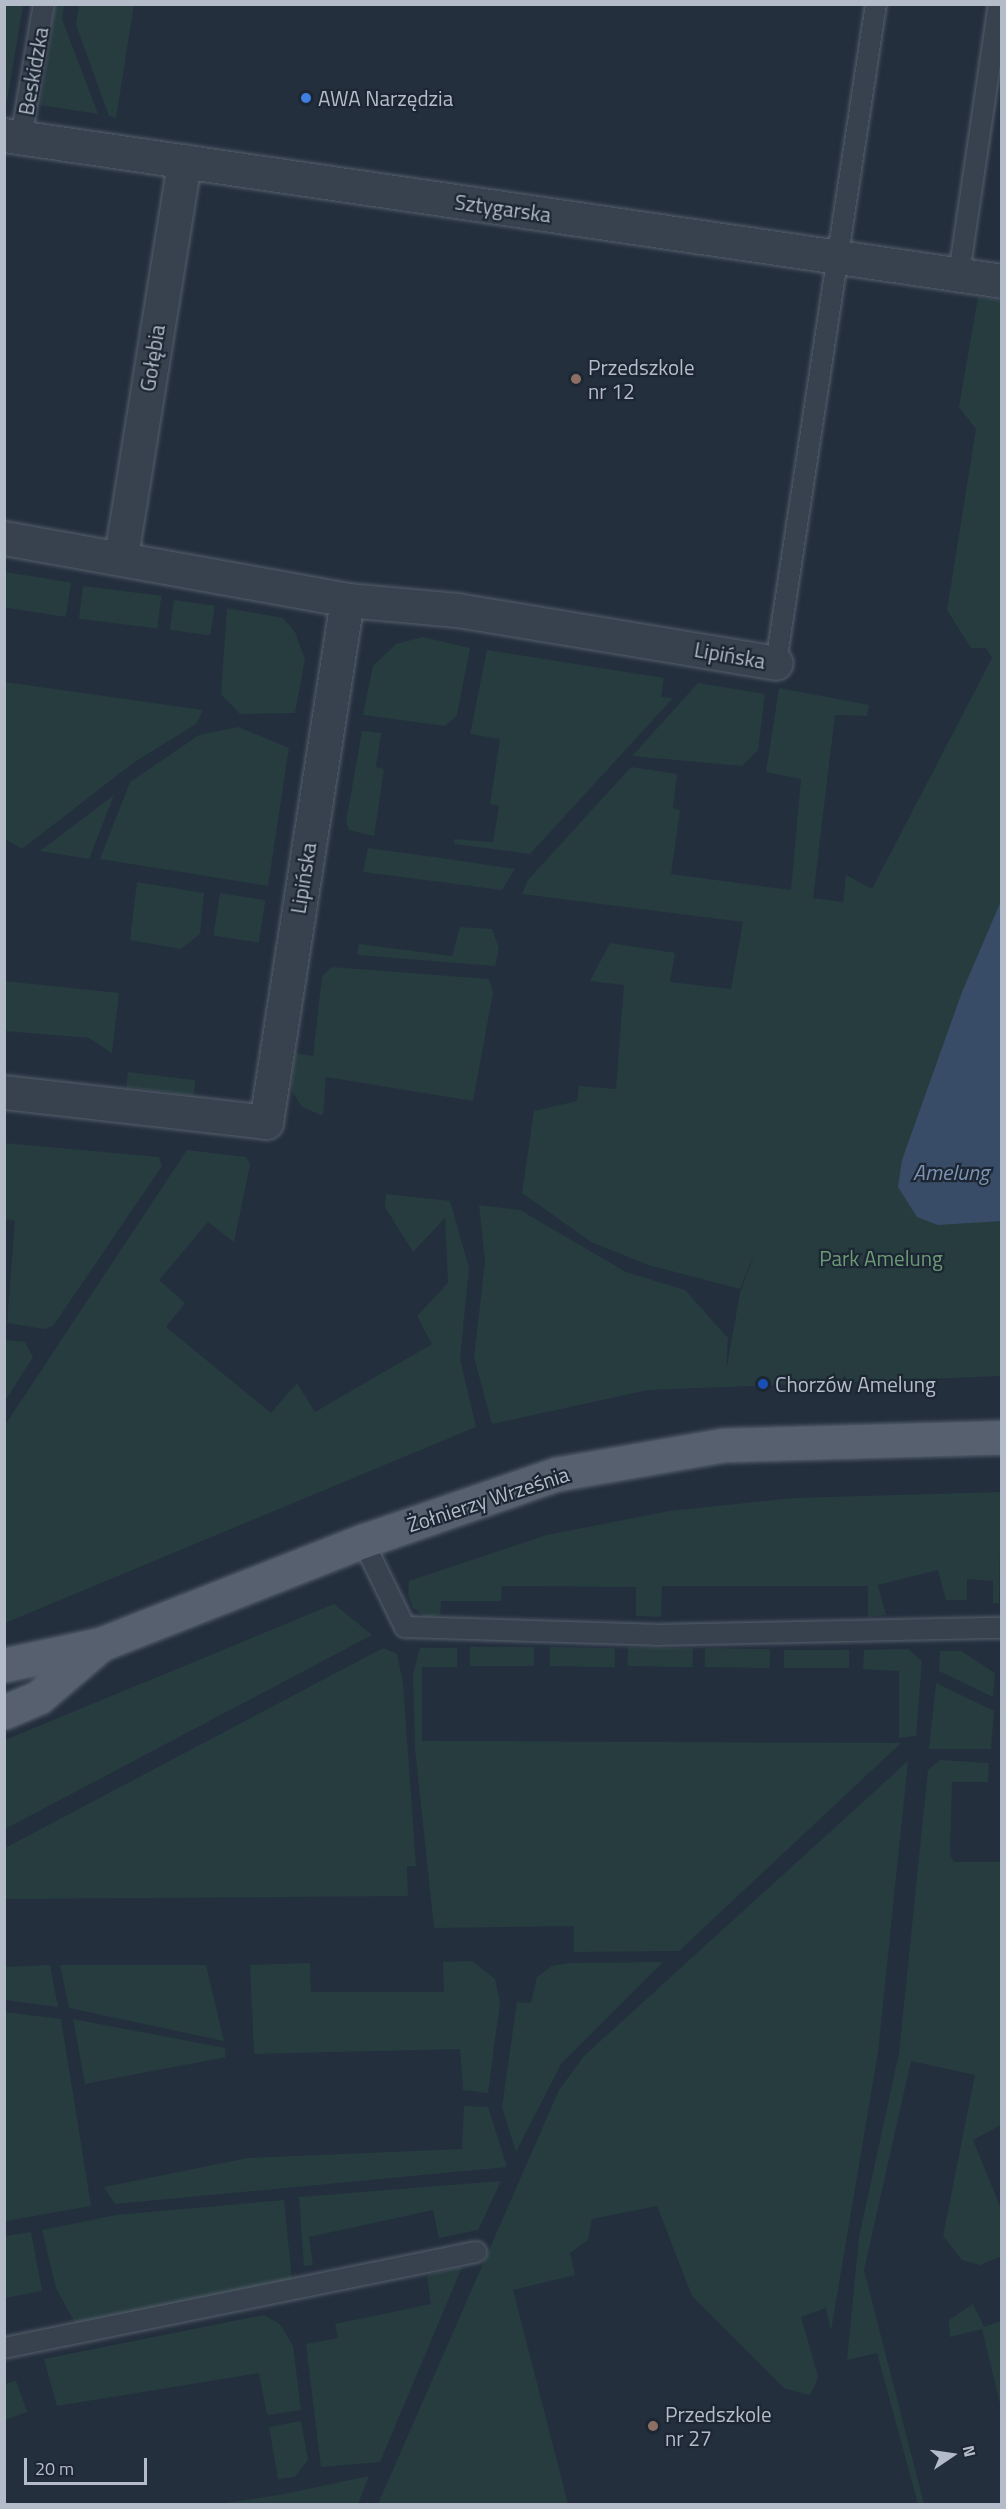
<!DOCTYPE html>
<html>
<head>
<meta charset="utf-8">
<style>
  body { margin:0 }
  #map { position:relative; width:1006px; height:2509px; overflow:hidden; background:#242f3e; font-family:"Titillium Web",sans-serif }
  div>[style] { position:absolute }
  .green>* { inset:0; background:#263c3f; transform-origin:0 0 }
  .water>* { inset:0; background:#394c67 }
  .roads { filter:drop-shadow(0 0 2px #565f6c) drop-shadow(0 0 2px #565f6c) }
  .service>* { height:20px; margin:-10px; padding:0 10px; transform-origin:10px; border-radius:10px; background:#38414e }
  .minor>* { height:33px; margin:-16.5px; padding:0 16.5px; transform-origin:16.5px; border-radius:16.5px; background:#38414e }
  .primary>* { height:33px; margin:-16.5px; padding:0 16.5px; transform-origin:16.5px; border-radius:16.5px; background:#56606e }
  .dots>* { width:16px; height:16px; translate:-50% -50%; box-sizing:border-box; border:3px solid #1d2633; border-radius:50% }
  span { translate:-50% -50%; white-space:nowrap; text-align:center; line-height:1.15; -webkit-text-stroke:4.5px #1d2633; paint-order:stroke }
  .street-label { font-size:21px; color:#b4bcc9 }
  .poi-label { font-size:21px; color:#b4bcc9 }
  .left { translate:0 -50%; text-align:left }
  .park-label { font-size:21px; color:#6b9a76 }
  .water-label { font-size:22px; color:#7c92b1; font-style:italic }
  .frame { position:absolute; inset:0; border:6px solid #b4bcc9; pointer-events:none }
  .north { position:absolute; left:922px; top:2425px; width:60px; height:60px; -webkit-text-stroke:4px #1d2633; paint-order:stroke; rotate:77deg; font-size:16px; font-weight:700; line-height:24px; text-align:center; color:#b4bcc9 }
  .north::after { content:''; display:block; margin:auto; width:21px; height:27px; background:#b4bcc9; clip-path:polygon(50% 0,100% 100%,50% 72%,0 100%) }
  .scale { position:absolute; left:24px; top:2458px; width:123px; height:27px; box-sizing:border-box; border:3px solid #b4bcc9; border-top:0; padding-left:8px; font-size:18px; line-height:21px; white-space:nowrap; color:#b4bcc9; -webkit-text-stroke:4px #1d2633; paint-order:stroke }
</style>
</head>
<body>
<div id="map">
  <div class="green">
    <i style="clip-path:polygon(5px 4px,23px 5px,7px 100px,4px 100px)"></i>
    <i style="clip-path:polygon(56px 5px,64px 5px,62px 19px,98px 114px,40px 105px)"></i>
    <i style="clip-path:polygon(79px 5px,134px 5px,116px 118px,109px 116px,76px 25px)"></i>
    <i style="clip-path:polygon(978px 297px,1001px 301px,1001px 1376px,648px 1390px,492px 1424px,474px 1357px,485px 1261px,479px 1205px,520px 1210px,626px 1272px,685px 1290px,728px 1338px,726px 1372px,740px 1293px,756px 1249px,740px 1289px,648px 1265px,591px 1242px,522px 1193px,534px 1111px,577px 1101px,579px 1086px,616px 1089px,624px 985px,590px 981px,610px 943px,675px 953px,670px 982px,731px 989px,743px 922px,522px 894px,528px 880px,631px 767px,677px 774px,673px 808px,680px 810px,671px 874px,791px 890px,801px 779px,766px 772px,779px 688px,869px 705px,867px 716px,835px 715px,813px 898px,843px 902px,846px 875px,872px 889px,992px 658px,986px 648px,971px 648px,947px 610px,976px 429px,959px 407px)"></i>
    <i style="left:5px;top:572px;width:67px;height:35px;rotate:9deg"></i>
    <i style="left:83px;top:586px;width:79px;height:33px;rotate:7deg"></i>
    <i style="left:174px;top:600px;width:41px;height:30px;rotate:8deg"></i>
    <i style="clip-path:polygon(227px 608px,283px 618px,295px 632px,305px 659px,295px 713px,240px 714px,221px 694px)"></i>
    <i style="clip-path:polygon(423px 637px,470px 648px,457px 715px,445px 726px,363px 715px,373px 666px,396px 644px)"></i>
    <i style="clip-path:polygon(487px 650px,664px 678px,661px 697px,673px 698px,530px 854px,454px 844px,454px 839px,493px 842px,499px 806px,490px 804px,500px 739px,470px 734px)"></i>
    <i style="clip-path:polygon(5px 682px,203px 710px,196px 724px,133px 763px,22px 849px,5px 839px)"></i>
    <i style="clip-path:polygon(698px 683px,765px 694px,758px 750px,742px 766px,632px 756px)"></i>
    <i style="clip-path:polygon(238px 727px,289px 748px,268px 886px,100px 859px,130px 782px,199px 735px)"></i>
    <i style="clip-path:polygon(362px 731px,381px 733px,376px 767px,384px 769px,374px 836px,349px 830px,346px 822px)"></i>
    <i style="clip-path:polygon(114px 795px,89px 859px,40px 851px)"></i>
    <i style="clip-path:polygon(368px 848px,441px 858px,515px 869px,502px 890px,363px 872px)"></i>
    <i style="clip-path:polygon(137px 882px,204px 893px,200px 934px,181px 949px,130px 940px)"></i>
    <i style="left:220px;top:893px;width:46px;height:43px;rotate:9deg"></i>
    <i style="clip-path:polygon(460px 927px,492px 929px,499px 948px,495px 966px,357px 955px,359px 944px,452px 956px)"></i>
    <i style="clip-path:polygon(332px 967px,489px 979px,493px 993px,473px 1101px,326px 1077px,323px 1116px,302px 1107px,291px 1090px,295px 1053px,313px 1056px,322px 976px)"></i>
    <i style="clip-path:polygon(4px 981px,119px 993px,112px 1053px,89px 1038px,5px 1031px)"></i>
    <i style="left:128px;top:1072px;width:68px;height:15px;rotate:7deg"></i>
    <i style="clip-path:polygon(4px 1143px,159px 1157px,162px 1166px,53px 1326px,44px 1329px,7px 1323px,15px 1221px,5px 1219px)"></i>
    <i style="clip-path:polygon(187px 1150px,246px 1157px,250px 1165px,234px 1242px,208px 1222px,159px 1280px,185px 1303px,166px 1327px,271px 1413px,297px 1383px,315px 1412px,432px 1344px,417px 1316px,448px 1283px,445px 1218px,413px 1252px,385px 1207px,386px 1194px,450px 1201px,469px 1268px,460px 1359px,476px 1427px,5px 1623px,5px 1425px)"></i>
    <i style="clip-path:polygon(5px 1340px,25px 1342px,33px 1357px,5px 1401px)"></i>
    <i style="clip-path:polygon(1001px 1492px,999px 1603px,993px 1603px,993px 1581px,967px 1579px,967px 1600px,946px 1600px,938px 1570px,878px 1585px,886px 1615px,868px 1617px,868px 1586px,662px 1586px,661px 1617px,636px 1616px,636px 1587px,502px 1586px,501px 1601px,441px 1601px,440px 1615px,426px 1617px,413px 1608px,408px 1594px,409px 1581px,547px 1535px,669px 1511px,794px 1498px)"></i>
    <i style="clip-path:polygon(334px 1604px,372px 1635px,5px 1829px,5px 1740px)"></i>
    <i style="left:470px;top:1647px;width:64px;height:19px"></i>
    <i style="left:550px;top:1647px;width:65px;height:19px;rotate:1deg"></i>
    <i style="left:628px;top:1647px;width:65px;height:19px;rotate:1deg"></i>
    <i style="clip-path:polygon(383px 1648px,397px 1654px,403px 1683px,416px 1866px,407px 1866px,408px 1896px,5px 1899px,5px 1848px)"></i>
    <i style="clip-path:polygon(420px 1648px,457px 1648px,457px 1667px,422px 1667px,422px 1741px,901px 1743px,679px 1951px,574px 1952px,574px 1926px,434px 1928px,415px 1749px,413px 1675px)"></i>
    <i style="left:705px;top:1648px;width:65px;height:19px;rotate:1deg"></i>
    <i style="clip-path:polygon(908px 1649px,922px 1661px,916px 1736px,899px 1738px,899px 1671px,863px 1669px,864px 1650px)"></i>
    <i style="left:784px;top:1650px;width:65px;height:18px"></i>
    <i style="clip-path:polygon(940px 1651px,961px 1651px,995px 1673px,993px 1697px,939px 1671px)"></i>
    <i style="clip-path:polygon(936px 1683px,994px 1711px,991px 1749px,929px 1749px)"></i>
    <i style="clip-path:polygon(940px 1760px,989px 1763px,988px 1782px,952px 1782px,950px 1855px,954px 1862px,1001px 1862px,1001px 2125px,973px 2140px,1001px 2209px,1002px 2256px,980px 2265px,962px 2260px,943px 2236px,975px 2075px,911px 2061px,864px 2270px,924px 2504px,918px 2504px,877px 2353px,847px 2360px,859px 2237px,899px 2053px,928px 1770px)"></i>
    <i style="clip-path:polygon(908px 1761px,878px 2052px,831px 2331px,826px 2308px,801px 2317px,818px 2376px,814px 2388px,809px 2395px,784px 2388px,692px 2296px,657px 2206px,592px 2219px,588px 2240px,570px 2253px,575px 2275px,513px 2290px,568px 2504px,378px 2504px,559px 2090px,584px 2056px)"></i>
    <i style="clip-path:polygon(472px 1961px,495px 1979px,500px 2002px,488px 2093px,463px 2090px,460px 2049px,254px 2054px,250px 1965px,310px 1963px,311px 1992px,444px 1992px,443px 1962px)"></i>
    <i style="clip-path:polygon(663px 1962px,561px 2064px,516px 2152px,502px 2107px,517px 2002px,531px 2003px,537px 1977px,552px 1966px,570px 1963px)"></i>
    <i style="clip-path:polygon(50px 1965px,58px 2007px,5px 2000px,5px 1967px)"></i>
    <i style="clip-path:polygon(60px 1965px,206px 1965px,224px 2041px,69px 2008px)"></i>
    <i style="clip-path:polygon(4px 2012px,61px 2019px,91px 2206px,6px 2221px)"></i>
    <i style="clip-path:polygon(73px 2019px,225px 2048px,226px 2057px,85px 2084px)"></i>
    <i style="clip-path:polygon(464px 2106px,488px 2107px,507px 2167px,115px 2204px,104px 2187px,248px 2158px,462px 2149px)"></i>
    <i style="clip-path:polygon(501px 2181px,478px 2230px,439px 2238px,433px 2210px,309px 2237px,313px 2265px,304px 2266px,299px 2197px)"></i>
    <i style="clip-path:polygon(284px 2200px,292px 2281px,75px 2323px,56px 2288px,42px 2230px,116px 2215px)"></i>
    <i style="clip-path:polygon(31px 2232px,42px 2291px,5px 2298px,5px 2236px)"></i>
    <i style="clip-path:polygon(462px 2267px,380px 2462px,321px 2467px,306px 2344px,338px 2338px,335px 2324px,431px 2304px,427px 2275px)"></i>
    <i style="clip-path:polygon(973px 2304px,984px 2327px,1001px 2321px,1001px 2408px,982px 2329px,950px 2337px,949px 2320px)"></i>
    <i style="clip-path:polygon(264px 2315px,280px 2324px,293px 2346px,301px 2410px,267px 2415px,259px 2373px,57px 2406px,44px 2359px)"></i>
    <i style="clip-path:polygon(16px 2381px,27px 2412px,5px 2420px,5px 2384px)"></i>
    <i style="clip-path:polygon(301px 2421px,308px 2460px,295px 2477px,278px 2479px,269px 2427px)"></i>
    <i style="clip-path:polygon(369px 2476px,358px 2504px,218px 2504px,279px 2495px)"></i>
  </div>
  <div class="water">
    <i style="clip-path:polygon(1001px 901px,1001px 1221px,938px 1225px,917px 1217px,898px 1187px,902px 1160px,962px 992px)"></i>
  </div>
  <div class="roads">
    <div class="service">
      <i style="left:21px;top:138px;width:136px;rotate:-80.3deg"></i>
      <i style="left:959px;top:274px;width:273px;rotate:-81.6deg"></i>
      <i style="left:776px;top:663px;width:667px;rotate:-81.37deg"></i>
      <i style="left:363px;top:1541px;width:96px;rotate:64deg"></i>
      <i style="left:405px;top:1627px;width:250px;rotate:1.8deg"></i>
      <i style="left:655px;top:1635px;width:347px;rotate:-1.2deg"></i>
      <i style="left:4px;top:2348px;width:482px;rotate:-11.5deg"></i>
    </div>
    <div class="minor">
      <i style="left:4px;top:135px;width:1009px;rotate:8.32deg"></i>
      <i style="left:4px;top:538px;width:349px;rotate:10.2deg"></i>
      <i style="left:121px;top:556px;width:400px;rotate:-80.9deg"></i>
      <i style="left:4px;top:1092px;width:264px;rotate:6.5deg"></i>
      <i style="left:266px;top:1122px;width:528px;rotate:-81.18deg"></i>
      <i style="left:347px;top:600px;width:110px;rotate:5.2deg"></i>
      <i style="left:457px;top:610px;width:323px;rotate:9.4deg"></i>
    </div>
    <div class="primary">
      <i style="left:4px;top:1665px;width:99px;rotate:-12.2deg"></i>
      <i style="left:101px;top:1644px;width:282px;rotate:-21.5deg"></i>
      <i style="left:363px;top:1541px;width:205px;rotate:-19.1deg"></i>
      <i style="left:557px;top:1474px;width:169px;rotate:-9.9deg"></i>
      <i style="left:723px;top:1445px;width:279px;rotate:-1.6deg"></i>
      <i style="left:4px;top:1712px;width:38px;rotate:-23deg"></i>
      <i style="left:39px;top:1697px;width:80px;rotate:-40.4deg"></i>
    </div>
  </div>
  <div class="dots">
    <i style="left:306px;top:98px;background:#3f7fe0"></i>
    <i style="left:576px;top:379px;background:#8d6e63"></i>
    <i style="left:763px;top:1384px;background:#1a4fb4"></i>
    <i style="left:653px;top:2426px;background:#8d6e63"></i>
  </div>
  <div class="street-label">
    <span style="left:33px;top:71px;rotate:-80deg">Beskidzka</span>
    <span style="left:503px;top:208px;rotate:8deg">Sztygarska</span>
    <span style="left:152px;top:358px;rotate:-81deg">Gołębia</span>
    <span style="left:730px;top:655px;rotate:10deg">Lipińska</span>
    <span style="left:303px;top:878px;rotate:-81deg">Lipińska</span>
    <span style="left:488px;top:1499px;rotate:-18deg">Żołnierzy Września</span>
  </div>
  <div class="poi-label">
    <span class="left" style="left:318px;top:98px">AWA Narzędzia</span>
    <span class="left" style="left:588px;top:379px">Przedszkole<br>nr 12</span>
    <span class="left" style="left:775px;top:1384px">Chorzów Amelung</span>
    <span class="left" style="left:665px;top:2426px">Przedszkole<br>nr 27</span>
  </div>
  <div class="park-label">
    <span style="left:881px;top:1258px">Park Amelung</span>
  </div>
  <div class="water-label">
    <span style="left:951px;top:1173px">Amelung</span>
  </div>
  <div class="frame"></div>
  <div class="north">N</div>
  <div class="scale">20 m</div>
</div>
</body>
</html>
